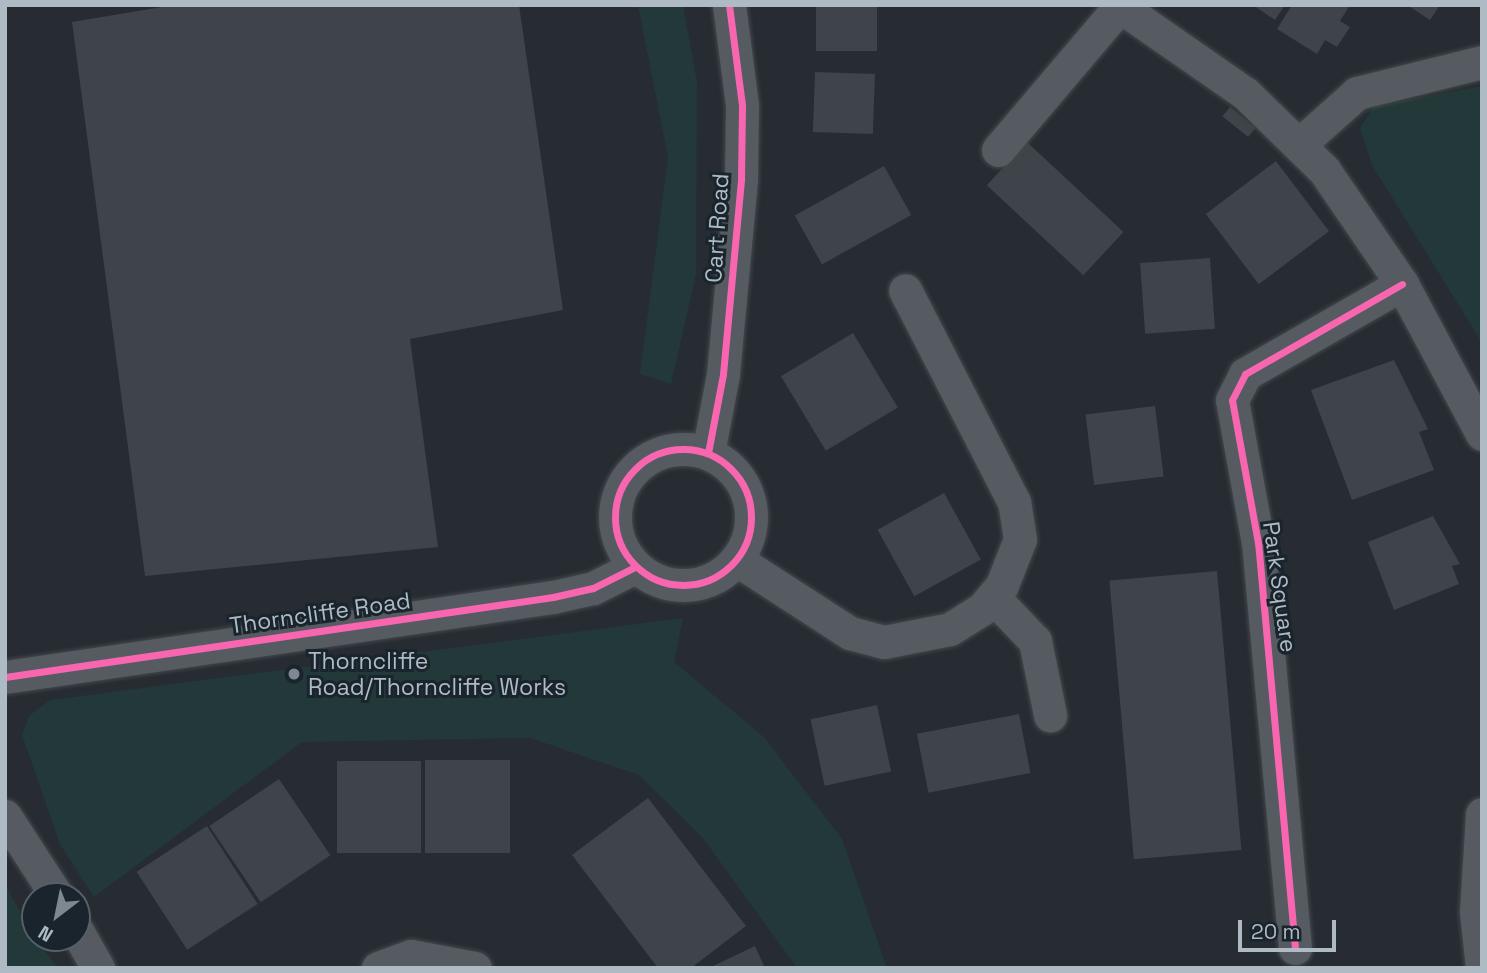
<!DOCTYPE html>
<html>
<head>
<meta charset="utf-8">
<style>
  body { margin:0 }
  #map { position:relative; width:1487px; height:973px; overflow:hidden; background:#262c32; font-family:"Space Grotesk",sans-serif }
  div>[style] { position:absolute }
  .green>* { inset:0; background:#233838 }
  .building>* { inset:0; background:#3e4449; transform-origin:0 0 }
  .roads { filter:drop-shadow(0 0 2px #43484c) drop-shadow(0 0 2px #43484c) }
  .minor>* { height:33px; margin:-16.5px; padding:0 16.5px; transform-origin:16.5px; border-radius:16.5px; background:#565b61 }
  .minor>.ring { margin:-16.5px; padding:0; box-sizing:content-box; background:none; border:33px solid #565b61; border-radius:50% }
  .cycleway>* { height:7px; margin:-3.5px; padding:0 3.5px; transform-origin:3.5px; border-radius:3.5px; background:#f766af }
  .cycleway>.ring { margin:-3.5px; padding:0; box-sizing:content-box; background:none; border:7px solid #f766af; border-radius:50% }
  .dots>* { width:19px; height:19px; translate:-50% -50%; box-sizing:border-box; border:4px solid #19242c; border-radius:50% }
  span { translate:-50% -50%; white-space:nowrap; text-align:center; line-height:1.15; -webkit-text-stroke:6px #19242c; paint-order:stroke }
  .street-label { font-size:23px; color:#aebac4 }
  .poi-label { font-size:23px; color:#aebac4 }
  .left { translate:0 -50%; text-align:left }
  .frame { position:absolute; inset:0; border:7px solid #aebac4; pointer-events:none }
  .north { position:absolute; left:21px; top:882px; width:70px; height:70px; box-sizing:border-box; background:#19242c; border:2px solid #556069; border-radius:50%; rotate:212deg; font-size:19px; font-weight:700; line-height:28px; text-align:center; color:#aebac4 }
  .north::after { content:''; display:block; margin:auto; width:24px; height:32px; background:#7e8891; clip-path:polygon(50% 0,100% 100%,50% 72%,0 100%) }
  .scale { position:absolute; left:1238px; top:920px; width:98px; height:32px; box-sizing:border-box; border:4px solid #aebac4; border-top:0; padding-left:9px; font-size:21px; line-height:24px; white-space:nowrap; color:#aebac4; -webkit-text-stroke:5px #19242c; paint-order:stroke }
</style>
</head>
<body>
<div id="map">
  <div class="green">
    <i style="clip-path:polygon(638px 5px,683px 5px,697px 82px,696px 274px,671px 384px,640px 374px,668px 157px)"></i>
    <i style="clip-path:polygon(1482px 86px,1482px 343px,1372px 165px,1360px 128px,1374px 106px)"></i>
    <i style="clip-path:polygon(683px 618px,674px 662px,764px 737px,842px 839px,887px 968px,797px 968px,702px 837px,639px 775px,530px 738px,302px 742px,94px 897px,60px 844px,22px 735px,29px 716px,50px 700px)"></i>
    <i style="clip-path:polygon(5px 885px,35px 938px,58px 968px,5px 968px)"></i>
  </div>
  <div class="building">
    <i style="clip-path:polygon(174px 5px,519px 5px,563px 310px,410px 339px,438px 547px,145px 576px,72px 22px)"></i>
    <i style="left:816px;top:5px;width:61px;height:46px"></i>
    <i style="clip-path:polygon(1253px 5px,1285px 5px,1275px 20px)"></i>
    <i style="clip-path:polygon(1292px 5px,1350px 5px,1340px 21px,1350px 27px,1337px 47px,1325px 40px,1317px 54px,1277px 29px)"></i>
    <i style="clip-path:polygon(1407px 5px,1440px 5px,1430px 20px)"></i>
    <i style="left:815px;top:72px;width:60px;height:60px;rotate:2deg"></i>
    <i style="left:1230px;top:107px;width:33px;height:12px;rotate:39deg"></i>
    <i style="left:1027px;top:142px;width:132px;height:59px;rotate:43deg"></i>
    <i style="left:1276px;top:161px;width:88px;height:88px;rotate:53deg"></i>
    <i style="left:884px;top:166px;width:56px;height:102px;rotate:61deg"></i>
    <i style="left:1210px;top:258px;width:71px;height:70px;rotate:86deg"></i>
    <i style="left:853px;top:333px;width:87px;height:84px;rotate:59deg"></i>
    <i style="clip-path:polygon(1394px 360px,1428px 429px,1419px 432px,1434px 470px,1352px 500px,1311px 390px)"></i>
    <i style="left:1155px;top:406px;width:71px;height:70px;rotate:83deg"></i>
    <i style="left:944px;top:493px;width:76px;height:76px;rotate:61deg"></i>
    <i style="clip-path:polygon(1433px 516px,1460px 564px,1452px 566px,1459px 584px,1394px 610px,1368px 542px)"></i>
    <i style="left:1217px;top:571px;width:280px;height:108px;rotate:85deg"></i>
    <i style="left:877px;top:705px;width:68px;height:68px;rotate:78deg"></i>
    <i style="left:1019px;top:714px;width:60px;height:104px;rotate:79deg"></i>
    <i style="left:425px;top:760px;width:85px;height:93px"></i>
    <i style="left:337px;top:761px;width:84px;height:92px"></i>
    <i style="left:279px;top:779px;width:92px;height:84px;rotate:56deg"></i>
    <i style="clip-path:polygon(648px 798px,746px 926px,691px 968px,658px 968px,572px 855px)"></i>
    <i style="left:207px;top:826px;width:93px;height:84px;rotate:57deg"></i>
    <i style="clip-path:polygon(755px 946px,765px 968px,709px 968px)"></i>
  </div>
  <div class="roads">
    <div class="minor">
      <i style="left:1118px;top:5px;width:156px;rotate:34.8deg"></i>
      <i style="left:1246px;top:94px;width:109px;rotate:44.3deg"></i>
      <i style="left:1324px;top:170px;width:138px;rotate:55.6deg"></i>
      <i style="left:1402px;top:284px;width:170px;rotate:61.9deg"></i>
      <i style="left:1301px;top:143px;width:75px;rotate:-41.8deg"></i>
      <i style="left:1357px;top:93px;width:129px;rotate:-13.9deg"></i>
      <i style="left:998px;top:150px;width:189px;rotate:-49.7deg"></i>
      <i class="ring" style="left:615px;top:449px;width:103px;height:103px"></i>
      <i style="left:708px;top:453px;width:80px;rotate:-79.2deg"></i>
      <i style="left:723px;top:374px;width:196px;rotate:-84.7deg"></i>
      <i style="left:741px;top:179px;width:74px;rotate:-89.2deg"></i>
      <i style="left:742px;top:105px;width:101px;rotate:-97.4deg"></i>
      <i style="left:737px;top:560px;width:135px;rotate:32.9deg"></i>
      <i style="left:850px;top:633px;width:35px;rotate:15deg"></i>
      <i style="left:884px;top:642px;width:67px;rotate:-11.1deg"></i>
      <i style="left:950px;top:629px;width:38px;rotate:-32deg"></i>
      <i style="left:982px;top:609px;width:31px;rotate:-50deg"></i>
      <i style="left:1002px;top:585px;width:49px;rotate:-68.6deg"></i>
      <i style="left:1020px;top:539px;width:37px;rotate:-99deg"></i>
      <i style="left:1014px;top:502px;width:238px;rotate:-117.2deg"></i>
      <i style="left:993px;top:597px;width:61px;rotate:46.3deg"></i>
      <i style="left:1035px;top:641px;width:76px;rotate:78.5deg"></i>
      <i style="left:5px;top:677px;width:554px;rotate:-8.31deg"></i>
      <i style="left:553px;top:597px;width:41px;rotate:-12.7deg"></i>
      <i style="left:593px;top:588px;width:47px;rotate:-26.6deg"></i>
      <i style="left:5px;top:816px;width:95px;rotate:57deg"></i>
      <i style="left:77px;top:931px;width:43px;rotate:60.4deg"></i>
      <i style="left:1295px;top:948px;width:407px;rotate:-95.2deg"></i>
      <i style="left:1258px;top:543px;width:145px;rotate:-100.3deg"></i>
      <i style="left:1232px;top:400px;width:29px;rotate:-63deg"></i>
      <i style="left:1245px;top:374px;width:181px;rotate:-29.8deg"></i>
      <i style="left:378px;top:968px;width:35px;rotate:-20deg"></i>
      <i style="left:411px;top:956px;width:65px;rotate:10.6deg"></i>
      <i style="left:1482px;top:968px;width:56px;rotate:-96.1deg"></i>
      <i style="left:1476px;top:912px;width:98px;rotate:-86.5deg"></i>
    </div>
  </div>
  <div class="cycleway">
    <i class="ring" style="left:615px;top:449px;width:129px;height:129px"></i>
    <i style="left:708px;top:453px;width:80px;rotate:-79.2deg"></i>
    <i style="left:723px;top:374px;width:196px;rotate:-84.7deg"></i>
    <i style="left:741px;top:179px;width:74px;rotate:-89.2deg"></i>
    <i style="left:742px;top:105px;width:101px;rotate:-97.4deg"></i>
    <i style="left:5px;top:677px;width:554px;rotate:-8.31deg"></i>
    <i style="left:553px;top:597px;width:41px;rotate:-12.7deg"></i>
    <i style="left:593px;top:588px;width:47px;rotate:-26.6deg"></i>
    <i style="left:1295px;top:948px;width:407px;rotate:-95.2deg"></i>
    <i style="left:1258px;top:543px;width:145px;rotate:-100.3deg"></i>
    <i style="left:1232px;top:400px;width:29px;rotate:-63deg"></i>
    <i style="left:1245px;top:374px;width:181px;rotate:-29.8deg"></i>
  </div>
  <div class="dots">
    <i style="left:294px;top:674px;background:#7e8891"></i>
  </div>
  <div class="street-label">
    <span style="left:717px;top:228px;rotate:-86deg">Cart Road</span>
    <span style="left:1280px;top:587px;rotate:82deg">Park Square</span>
    <span style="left:320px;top:613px;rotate:-8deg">Thorncliffe Road</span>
  </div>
  <div class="poi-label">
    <span class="left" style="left:308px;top:674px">Thorncliffe<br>Road/Thorncliffe Works</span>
  </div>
  <div class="frame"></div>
  <div class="north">N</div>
  <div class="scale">20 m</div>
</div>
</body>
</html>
